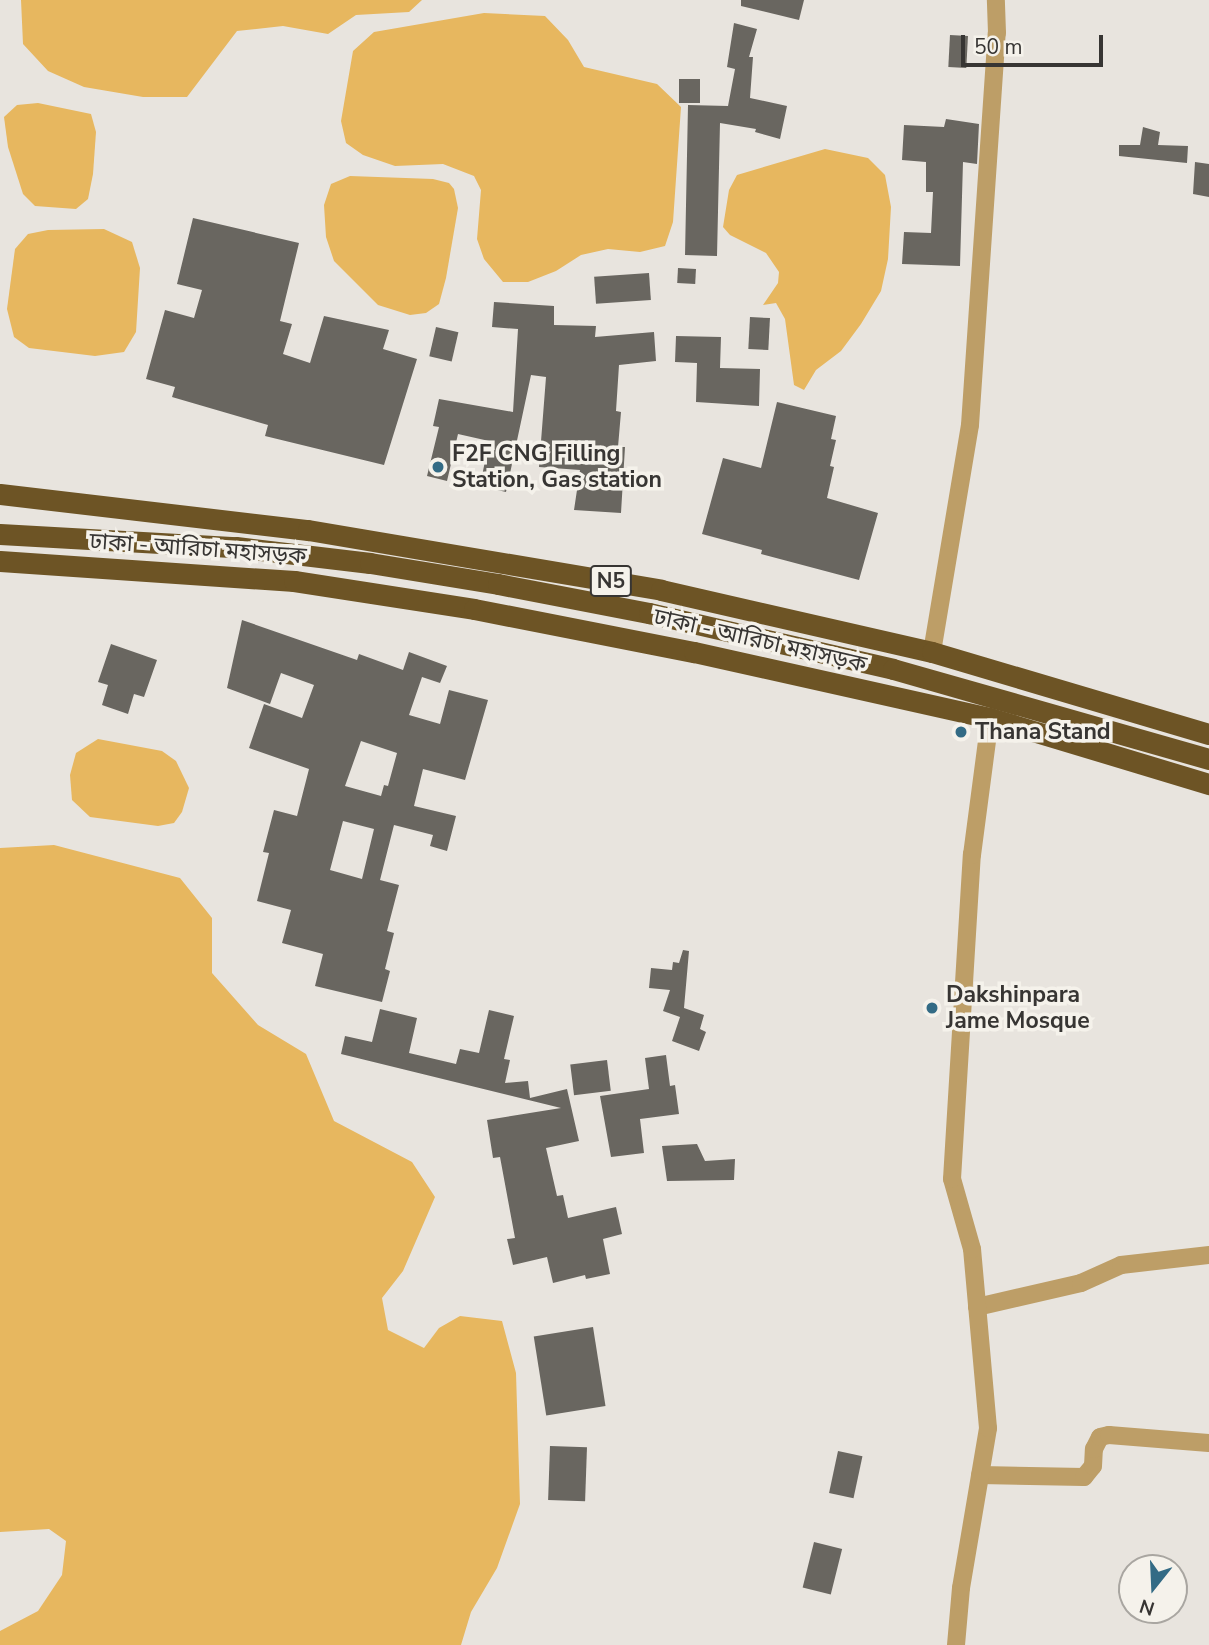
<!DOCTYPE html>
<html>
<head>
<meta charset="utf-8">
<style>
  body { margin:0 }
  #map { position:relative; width:1209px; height:1645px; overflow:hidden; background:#e8e4de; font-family:"Nunito Sans","Noto Sans Bengali",sans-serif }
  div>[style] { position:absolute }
  .water>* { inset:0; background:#e7b75f }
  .building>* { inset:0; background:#696660; transform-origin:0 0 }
  .minor>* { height:18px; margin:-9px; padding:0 9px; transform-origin:9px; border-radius:9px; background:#bd9e67 }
  .highway>* { height:21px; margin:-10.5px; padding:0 10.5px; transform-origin:10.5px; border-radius:10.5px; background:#6d5425 }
  .dots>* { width:19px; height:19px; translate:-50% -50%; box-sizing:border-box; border:4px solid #f5f2eb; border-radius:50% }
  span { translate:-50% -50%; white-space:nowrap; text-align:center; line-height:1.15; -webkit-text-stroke:7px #f5f2eb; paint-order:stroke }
  .shield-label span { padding:2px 5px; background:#f5f2eb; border:2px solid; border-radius:5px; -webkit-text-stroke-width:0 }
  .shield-label { font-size:21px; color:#373533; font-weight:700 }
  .poi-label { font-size:23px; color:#373533; font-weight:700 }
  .left { translate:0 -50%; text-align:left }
  .street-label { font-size:23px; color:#373533 }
  .north { position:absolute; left:1118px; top:1554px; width:70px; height:70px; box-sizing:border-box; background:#f5f2eb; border:2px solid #a9a6a1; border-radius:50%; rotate:198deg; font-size:19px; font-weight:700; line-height:28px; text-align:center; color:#373533 }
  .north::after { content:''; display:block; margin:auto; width:24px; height:32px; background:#336b85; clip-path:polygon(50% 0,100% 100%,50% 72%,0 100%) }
  .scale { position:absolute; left:961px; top:35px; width:142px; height:32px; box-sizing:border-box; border:4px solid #373533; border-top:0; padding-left:9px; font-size:21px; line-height:24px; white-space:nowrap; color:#373533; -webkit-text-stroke:5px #f5f2eb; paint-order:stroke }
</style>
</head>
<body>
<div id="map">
  <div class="water">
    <i style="clip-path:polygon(21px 0,422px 0,409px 12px,356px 15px,328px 34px,283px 26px,237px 31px,187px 97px,143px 97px,84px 87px,48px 71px,23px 44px)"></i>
    <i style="clip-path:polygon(484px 13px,545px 16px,568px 40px,584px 67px,657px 84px,681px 107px,673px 222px,665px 246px,640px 252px,608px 249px,581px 255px,556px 271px,528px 282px,503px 282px,484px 259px,477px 239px,481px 190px,474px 176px,443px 164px,395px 166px,363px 155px,346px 143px,341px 121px,353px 51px,374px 32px)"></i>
    <i style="clip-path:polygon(38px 103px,91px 114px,96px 132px,93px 174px,88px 199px,76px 209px,35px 206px,23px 194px,8px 147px,4px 117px,17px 105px)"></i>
    <i style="clip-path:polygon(825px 149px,868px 158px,885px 175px,891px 207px,888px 259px,881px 291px,861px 324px,841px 351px,816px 370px,804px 390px,794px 385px,785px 319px,776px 303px,763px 305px,778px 283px,779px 272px,766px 253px,730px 235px,723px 227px,729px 190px,737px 175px)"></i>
    <i style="clip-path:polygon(350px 176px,433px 179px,449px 183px,454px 189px,458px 208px,446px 278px,439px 304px,426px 313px,410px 315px,378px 305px,334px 261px,326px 237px,324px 205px,331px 184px)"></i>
    <i style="clip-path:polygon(104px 229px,132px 242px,140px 268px,136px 332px,124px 352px,95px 356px,29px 348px,14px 337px,7px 309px,15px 249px,28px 234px,48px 230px)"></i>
    <i style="clip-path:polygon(98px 739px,162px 751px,176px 761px,189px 788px,182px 812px,174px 823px,158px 826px,90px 817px,72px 800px,70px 775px,76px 753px)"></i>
    <i style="clip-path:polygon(54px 845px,180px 878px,212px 918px,212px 973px,258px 1025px,306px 1054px,334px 1121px,412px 1162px,435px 1197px,403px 1271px,382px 1298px,388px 1330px,424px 1348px,439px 1328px,460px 1316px,502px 1321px,516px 1373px,520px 1504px,497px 1568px,471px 1612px,461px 1645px,0 1645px,0 1631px,38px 1611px,62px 1575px,66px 1541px,49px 1529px,0 1532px,0 848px)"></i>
  </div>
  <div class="building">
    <i style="clip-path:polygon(741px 0,804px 0,799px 20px,741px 6px)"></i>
    <i style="clip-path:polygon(734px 23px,757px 29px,749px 57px,753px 57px,750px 98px,787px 106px,780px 139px,755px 132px,756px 129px,720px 123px,717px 256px,685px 255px,688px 105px,728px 106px,735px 69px,727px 67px)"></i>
    <i style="left:950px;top:35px;width:18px;height:32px;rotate:3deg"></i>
    <i style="left:679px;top:79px;width:21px;height:24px"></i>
    <i style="clip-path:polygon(946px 119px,979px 124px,977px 164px,963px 162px,960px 266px,902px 264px,904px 232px,931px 233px,933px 192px,926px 192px,926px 162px,902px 160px,904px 125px,944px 127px)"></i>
    <i style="clip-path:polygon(1143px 127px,1160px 132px,1158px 145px,1188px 146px,1187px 163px,1119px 156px,1119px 145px,1140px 145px)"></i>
    <i style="clip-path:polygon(1195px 162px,1209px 164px,1209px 197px,1193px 194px)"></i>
    <i style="clip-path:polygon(193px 218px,299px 243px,280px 321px,292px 324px,283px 354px,310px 363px,324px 316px,389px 330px,383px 349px,417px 359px,384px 465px,265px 436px,268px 425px,172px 397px,175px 387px,146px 379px,165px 310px,194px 318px,202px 290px,177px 284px)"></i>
    <i style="left:678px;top:268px;width:18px;height:15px;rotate:3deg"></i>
    <i style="left:649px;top:273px;width:27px;height:55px;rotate:86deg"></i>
    <i style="clip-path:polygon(494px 302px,554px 306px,554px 325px,596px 326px,595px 337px,654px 332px,656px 361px,619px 365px,616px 411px,621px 412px,618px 447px,625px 447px,621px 513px,574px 510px,580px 470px,539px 467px,546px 377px,531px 375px,506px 492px,480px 486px,489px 441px,458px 434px,447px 481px,427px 476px,439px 427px,433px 426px,439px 399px,513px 412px,518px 329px,492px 327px)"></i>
    <i style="left:750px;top:317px;width:20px;height:32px;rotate:3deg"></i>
    <i style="left:436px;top:327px;width:23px;height:30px;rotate:13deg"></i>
    <i style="clip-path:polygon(676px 336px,721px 337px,720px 368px,760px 369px,759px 406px,696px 402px,697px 363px,675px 362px)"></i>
    <i style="clip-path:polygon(777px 402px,836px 416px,831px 439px,836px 440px,830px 466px,834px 467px,827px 498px,878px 513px,859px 580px,761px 554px,762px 550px,702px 534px,723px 458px,761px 468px)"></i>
    <i style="clip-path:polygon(evenodd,242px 620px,357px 660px,359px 654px,403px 670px,409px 652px,447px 666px,440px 683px,422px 677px,409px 715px,440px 724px,449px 690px,488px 700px,465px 780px,423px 769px,414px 806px,456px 816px,447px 851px,430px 846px,433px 835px,394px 825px,380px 880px,399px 885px,387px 931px,394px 933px,385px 969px,390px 971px,382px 1002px,315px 986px,323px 954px,282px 943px,291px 910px,257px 901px,269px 853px,263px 852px,274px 810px,297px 816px,309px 769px,249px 748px,264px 704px,302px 718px,314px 685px,281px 673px,270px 704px,227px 688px,242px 620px,361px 741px,397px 753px,388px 786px,384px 785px,381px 796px,345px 786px,361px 741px,242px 620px,343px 821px,374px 829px,362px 879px,330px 870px,343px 821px)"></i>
    <i style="clip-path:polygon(111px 644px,157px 660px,144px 697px,134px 694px,128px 714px,102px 705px,108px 685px,98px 682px)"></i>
    <i style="clip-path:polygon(683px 950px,689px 951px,684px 1008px,704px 1015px,700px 1029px,706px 1032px,699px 1051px,672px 1041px,680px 1017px,663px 1011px,670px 990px,649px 988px,651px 968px,672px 970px,673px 962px,679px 963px)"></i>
    <i style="clip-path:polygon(380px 1009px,417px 1018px,409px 1053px,456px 1064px,460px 1049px,479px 1053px,489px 1010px,514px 1016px,504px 1059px,510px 1060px,505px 1083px,528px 1081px,530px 1098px,567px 1089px,579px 1141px,546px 1148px,557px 1196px,563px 1195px,568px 1218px,616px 1207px,622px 1234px,603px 1239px,610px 1274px,586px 1279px,585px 1275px,553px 1283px,547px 1257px,513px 1265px,507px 1239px,515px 1238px,500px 1157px,493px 1158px,487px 1120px,561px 1108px,341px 1054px,345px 1036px,372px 1042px)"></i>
    <i style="clip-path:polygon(666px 1055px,670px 1086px,675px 1085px,679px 1114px,640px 1119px,644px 1153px,611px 1157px,600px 1096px,649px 1089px,645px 1058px)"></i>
    <i style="left:607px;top:1060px;width:31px;height:37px;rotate:83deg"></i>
    <i style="clip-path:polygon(697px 1144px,705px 1161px,735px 1159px,734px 1180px,667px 1181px,662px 1146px)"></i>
    <i style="left:593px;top:1327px;width:80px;height:60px;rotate:81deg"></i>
    <i style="left:550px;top:1446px;width:37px;height:54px;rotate:2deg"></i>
    <i style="left:838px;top:1451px;width:25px;height:43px;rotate:12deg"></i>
    <i style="left:814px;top:1542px;width:29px;height:47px;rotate:14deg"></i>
  </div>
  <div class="minor">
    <i style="left:932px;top:652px;width:230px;rotate:-80.5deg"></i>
    <i style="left:970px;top:425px;width:393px;rotate:-86.1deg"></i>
    <i style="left:997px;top:33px;width:33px;rotate:-92deg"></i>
    <i style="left:977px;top:1307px;width:107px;rotate:-13deg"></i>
    <i style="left:1081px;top:1283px;width:44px;rotate:-24.2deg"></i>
    <i style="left:1121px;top:1265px;width:89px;rotate:-6.5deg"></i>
    <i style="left:980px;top:1475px;width:104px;rotate:1.1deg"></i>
    <i style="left:1084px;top:1477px;width:14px;rotate:-51deg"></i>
    <i style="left:1093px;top:1466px;width:17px;rotate:-87deg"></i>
    <i style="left:1094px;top:1449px;width:13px;rotate:-63deg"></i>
    <i style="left:1100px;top:1437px;width:9px;rotate:-13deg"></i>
    <i style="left:1109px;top:1435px;width:100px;rotate:4.6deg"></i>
    <i style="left:956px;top:1645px;width:57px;rotate:-85deg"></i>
    <i style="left:961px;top:1588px;width:162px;rotate:-80.4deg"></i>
    <i style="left:988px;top:1428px;width:180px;rotate:-95.1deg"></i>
    <i style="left:972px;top:1249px;width:73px;rotate:-105.9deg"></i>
    <i style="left:952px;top:1179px;width:325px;rotate:-86.5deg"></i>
    <i style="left:972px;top:855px;width:138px;rotate:-82.5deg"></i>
  </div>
  <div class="highway">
    <i style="left:0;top:494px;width:310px;rotate:6.7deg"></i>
    <i style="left:308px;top:530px;width:358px;rotate:9.6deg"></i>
    <i style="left:661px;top:590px;width:278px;rotate:12.9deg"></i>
    <i style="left:932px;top:652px;width:289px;rotate:16.5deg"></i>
    <i style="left:0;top:534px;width:236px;rotate:3.2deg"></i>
    <i style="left:236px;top:547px;width:135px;rotate:6.8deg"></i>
    <i style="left:370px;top:563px;width:130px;rotate:9.3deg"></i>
    <i style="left:498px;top:584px;width:154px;rotate:10.9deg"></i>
    <i style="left:649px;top:613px;width:250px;rotate:12.9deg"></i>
    <i style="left:893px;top:669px;width:329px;rotate:15.9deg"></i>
    <i style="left:0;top:561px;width:295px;rotate:3.9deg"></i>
    <i style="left:294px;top:581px;width:182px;rotate:8.8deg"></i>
    <i style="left:474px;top:609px;width:224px;rotate:11.1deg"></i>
    <i style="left:694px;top:652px;width:303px;rotate:12.6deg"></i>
    <i style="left:990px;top:718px;width:229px;rotate:16.8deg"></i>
  </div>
  <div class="dots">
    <i style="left:438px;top:467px;background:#336b85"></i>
    <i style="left:961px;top:732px;background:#336b85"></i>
    <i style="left:932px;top:1008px;background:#336b85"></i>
  </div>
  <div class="shield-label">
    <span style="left:611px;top:581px">N5</span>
  </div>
  <div class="poi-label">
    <span class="left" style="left:452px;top:467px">F2F CNG Filling<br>Station, Gas station</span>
    <span class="left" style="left:975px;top:732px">Thana Stand</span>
    <span class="left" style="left:946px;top:1008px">Dakshinpara<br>Jame Mosque</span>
  </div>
  <div class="street-label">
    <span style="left:198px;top:549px;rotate:4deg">ঢাকা - আরিচা মহাসড়ক</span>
    <span style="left:760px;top:641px;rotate:13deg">ঢাকা - আরিচা মহাসড়ক</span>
  </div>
  <div class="north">N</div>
  <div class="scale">50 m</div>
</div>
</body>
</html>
